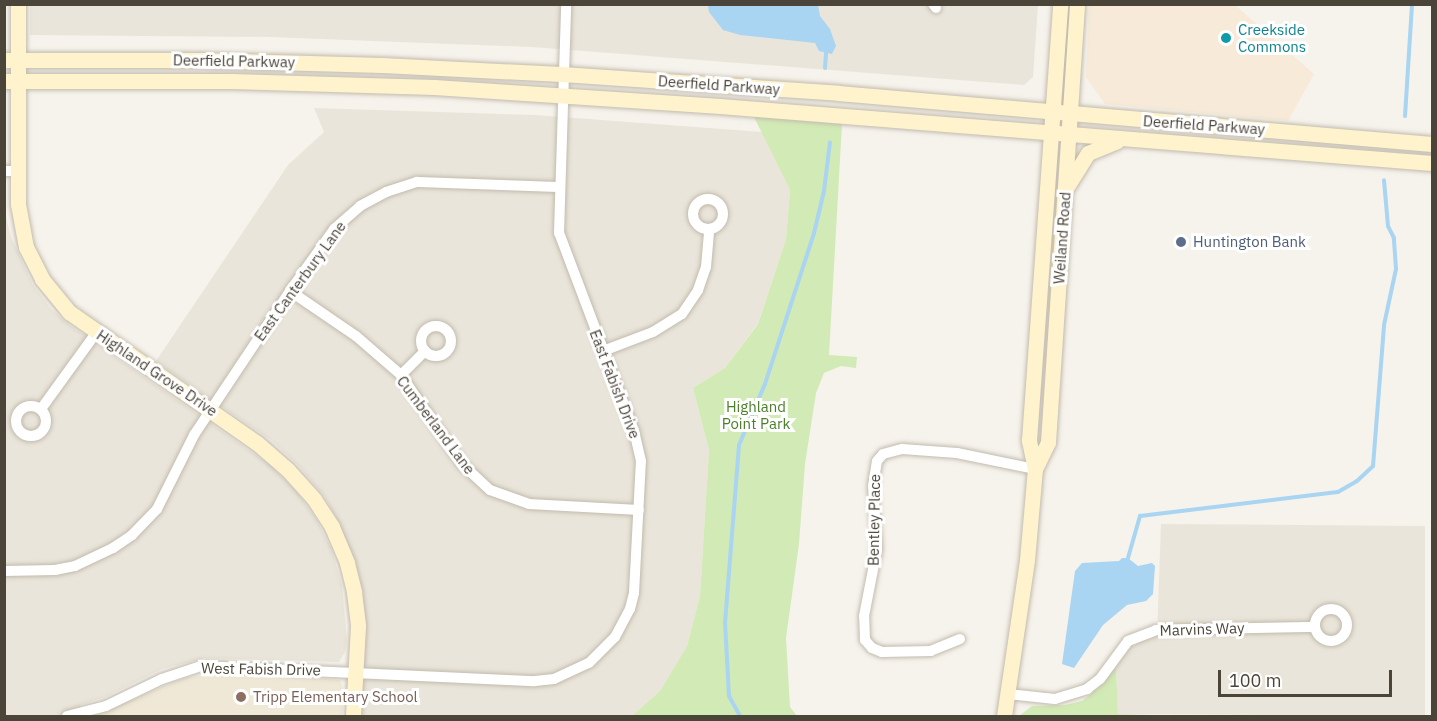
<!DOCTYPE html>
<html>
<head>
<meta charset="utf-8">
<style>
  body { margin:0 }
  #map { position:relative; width:1437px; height:721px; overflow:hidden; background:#f6f3ec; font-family:"IBM Plex Sans",sans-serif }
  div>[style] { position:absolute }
  .residential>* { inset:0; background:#eae5da }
  .commercial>* { inset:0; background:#f7ead8 }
  .education>* { inset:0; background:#efe8d6 }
  .green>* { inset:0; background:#d2eab5 }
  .water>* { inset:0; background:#a9d4f2 }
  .stream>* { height:4px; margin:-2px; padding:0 2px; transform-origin:2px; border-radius:2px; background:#a9d4f2 }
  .roads { filter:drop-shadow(0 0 2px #c2bbae) drop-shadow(0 0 2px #c2bbae) }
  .street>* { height:10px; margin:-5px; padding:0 5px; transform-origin:5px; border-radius:5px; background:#fff }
  .street>.ring { margin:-5px; padding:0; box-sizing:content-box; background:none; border:10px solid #fff; border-radius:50% }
  .secondary>* { height:15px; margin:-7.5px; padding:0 7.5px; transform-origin:7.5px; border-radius:7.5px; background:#fff3cd }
  .dots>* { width:16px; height:16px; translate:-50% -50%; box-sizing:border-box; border:3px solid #fff; border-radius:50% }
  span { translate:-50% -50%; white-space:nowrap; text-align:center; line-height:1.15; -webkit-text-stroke:6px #fff; paint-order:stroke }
  .culture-label { font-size:15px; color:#0d838f }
  .left { translate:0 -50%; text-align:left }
  .street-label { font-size:15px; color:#4b4439 }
  .service-label { font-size:15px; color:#4e5e75 }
  .park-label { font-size:15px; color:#4a7f2a }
  .education-label { font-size:15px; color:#785e54 }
  .frame { position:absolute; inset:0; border:6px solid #4b4439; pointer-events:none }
  .scale { position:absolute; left:1218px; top:670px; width:174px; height:27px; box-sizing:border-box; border:3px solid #4b4439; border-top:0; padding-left:8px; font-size:18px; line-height:21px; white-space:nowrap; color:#4b4439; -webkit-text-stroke:4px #fff; paint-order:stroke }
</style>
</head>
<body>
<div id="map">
  <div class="residential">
    <i style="clip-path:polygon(30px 5px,1038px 5px,1033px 77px,1024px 85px,532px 47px,269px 37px,30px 35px)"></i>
    <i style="clip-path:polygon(314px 108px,535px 115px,762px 132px,790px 190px,786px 239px,758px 323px,725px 368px,693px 388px,709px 450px,700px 596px,687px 646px,660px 691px,632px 716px,361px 716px,365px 631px,352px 557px,341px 526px,325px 497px,298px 465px,271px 440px,156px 361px,288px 165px,324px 132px)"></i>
    <i style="clip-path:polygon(4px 138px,6px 217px,11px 237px,33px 285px,51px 309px,71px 326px,270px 465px,296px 491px,316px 519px,331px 548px,342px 585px,347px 642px,345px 652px,339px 662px,205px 658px,162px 669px,105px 697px,80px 705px,82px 716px,5px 716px)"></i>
    <i style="clip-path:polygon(1161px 524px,1425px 526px,1425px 715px,1432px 716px,1118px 714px,1116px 667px,1124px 651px,1146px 639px,1157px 636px)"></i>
  </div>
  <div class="commercial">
    <i style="clip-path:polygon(1089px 5px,1235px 5px,1314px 74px,1288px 121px,1105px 104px,1086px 77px)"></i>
  </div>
  <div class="education">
    <i style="clip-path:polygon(230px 672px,340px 680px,344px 692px,342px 716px,93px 716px,184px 678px)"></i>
  </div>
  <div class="green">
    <i style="clip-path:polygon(754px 117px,842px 124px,829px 355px,857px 357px,856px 368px,841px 366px,824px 373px,816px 393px,805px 464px,799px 544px,786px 638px,790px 707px,797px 716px,632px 716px,660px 691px,687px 646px,700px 596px,709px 450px,693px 388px,725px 368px,758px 324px,786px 239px,790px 190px)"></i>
    <i style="clip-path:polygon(1116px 667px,1118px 714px,1187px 716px,1019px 716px,1032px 706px,1065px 705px,1082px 701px,1103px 684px)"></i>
  </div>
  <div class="water">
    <i style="clip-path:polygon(708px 5px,818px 5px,820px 16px,830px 29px,836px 46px,832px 54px,819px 51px,815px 43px,740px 35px,723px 30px,709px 12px)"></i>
    <i style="clip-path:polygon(1122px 558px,1128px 558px,1138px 566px,1152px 563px,1155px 566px,1153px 594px,1146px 601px,1127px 605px,1103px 625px,1074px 668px,1062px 664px,1075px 571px,1082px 563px,1119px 561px)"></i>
  </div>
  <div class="stream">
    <i style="left:825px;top:68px;width:16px;rotate:-86deg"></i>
    <i style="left:1405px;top:116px;width:112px;rotate:-86.4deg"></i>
    <i style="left:1128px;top:558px;width:44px;rotate:-74.1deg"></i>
    <i style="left:1140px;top:516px;width:199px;rotate:-6.9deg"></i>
    <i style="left:1338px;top:492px;width:22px;rotate:-30deg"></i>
    <i style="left:1357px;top:481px;width:22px;rotate:-43deg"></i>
    <i style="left:1373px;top:466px;width:141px;rotate:-85.5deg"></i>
    <i style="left:1384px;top:325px;width:57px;rotate:-77.9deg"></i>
    <i style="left:1396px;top:269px;width:31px;rotate:-94deg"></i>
    <i style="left:1394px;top:238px;width:13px;rotate:-117deg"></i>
    <i style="left:1388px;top:226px;width:46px;rotate:-95deg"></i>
    <i style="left:740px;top:716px;width:23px;rotate:-119deg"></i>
    <i style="left:729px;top:696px;width:73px;rotate:-93.1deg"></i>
    <i style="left:725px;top:623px;width:179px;rotate:-85.5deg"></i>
    <i style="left:739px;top:445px;width:66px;rotate:-66.9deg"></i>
    <i style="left:765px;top:384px;width:159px;rotate:-72deg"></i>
    <i style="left:814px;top:233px;width:43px;rotate:-76.6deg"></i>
    <i style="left:824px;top:191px;width:49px;rotate:-83deg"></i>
  </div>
  <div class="roads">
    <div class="street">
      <i style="left:933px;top:4px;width:5px;rotate:53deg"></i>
      <i style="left:4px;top:171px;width:14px"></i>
      <i class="ring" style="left:693px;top:199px;width:20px;height:20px"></i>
      <i style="left:290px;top:291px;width:80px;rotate:34.3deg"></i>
      <i style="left:356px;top:336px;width:60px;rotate:40.9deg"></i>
      <i style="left:401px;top:375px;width:108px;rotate:55.6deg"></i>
      <i style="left:462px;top:464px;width:38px;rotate:43deg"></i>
      <i style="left:490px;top:490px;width:41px;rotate:19.7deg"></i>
      <i style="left:529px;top:504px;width:110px;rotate:3.1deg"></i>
      <i class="ring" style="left:421px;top:326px;width:20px;height:20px"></i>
      <i style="left:603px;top:351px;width:53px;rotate:-20.8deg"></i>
      <i style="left:653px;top:332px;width:34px;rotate:-32deg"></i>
      <i style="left:682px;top:314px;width:29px;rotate:-56deg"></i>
      <i style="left:698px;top:290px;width:24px;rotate:-71deg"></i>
      <i style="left:706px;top:267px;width:38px;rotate:-85deg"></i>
      <i style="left:401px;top:375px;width:34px;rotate:-45deg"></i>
      <i class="ring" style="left:16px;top:406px;width:20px;height:20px"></i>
      <i style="left:41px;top:409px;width:94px;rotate:-54.1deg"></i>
      <i style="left:4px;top:571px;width:51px;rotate:-1.1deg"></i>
      <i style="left:55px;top:570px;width:20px;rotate:-11deg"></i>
      <i style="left:75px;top:566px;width:42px;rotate:-25.3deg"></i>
      <i style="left:113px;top:548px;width:23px;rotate:-34deg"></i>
      <i style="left:132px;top:535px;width:36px;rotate:-46deg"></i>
      <i style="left:157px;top:509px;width:83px;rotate:-63.4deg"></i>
      <i style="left:194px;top:435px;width:173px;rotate:-56.3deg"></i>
      <i style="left:290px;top:291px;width:76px;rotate:-54.6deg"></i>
      <i style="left:334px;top:229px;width:35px;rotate:-41deg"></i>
      <i style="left:360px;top:206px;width:30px;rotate:-28deg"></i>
      <i style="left:386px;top:192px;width:33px;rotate:-18deg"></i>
      <i style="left:417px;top:182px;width:142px;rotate:2deg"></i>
      <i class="ring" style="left:1315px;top:609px;width:22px;height:22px"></i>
      <i style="left:960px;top:639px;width:31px;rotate:158deg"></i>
      <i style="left:931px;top:651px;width:49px;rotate:178.8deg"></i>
      <i style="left:882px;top:652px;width:11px;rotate:-158deg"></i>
      <i style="left:872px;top:648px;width:11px;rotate:-131deg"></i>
      <i style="left:865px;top:640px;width:24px;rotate:-92deg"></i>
      <i style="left:864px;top:616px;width:68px;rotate:-79deg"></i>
      <i style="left:877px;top:549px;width:63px;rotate:-93.6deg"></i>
      <i style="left:873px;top:486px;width:25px;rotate:-81deg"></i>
      <i style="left:877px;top:461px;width:9px;rotate:-49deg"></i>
      <i style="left:883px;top:454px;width:20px;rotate:-15deg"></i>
      <i style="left:902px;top:449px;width:55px;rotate:4.2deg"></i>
      <i style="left:957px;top:453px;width:80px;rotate:11.6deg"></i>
      <i style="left:1008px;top:694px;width:47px;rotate:6.1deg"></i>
      <i style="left:1055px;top:699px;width:34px;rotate:-17deg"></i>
      <i style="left:1087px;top:689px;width:16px;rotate:-38deg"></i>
      <i style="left:1100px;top:679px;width:47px;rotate:-53.6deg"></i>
      <i style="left:1128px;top:641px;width:30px;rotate:-21deg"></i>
      <i style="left:1156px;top:630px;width:159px;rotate:-1.1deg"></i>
      <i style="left:67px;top:716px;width:40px;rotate:-14.4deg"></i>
      <i style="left:106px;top:706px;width:62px;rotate:-25.7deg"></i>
      <i style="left:162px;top:679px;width:41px;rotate:-18.4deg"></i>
      <i style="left:201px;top:666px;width:334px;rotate:2.6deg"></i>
      <i style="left:535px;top:681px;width:19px;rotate:-6deg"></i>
      <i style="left:554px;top:679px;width:38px;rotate:-25deg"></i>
      <i style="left:589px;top:663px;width:37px;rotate:-45deg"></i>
      <i style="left:615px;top:637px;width:32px;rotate:-62deg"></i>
      <i style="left:630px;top:609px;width:16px;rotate:-76deg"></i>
      <i style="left:634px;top:593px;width:132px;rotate:-87deg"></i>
      <i style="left:641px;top:461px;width:31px;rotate:-103deg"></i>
      <i style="left:634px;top:431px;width:212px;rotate:-110.7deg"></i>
      <i style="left:559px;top:233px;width:229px;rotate:-88.2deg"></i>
    </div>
    <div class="secondary">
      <i style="left:18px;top:4px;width:200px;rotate:90deg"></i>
      <i style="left:18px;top:204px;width:44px;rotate:79.5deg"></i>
      <i style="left:26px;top:247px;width:36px;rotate:63deg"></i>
      <i style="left:42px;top:279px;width:43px;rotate:50.7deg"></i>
      <i style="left:69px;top:312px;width:229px;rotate:34.9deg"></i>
      <i style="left:257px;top:443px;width:41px;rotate:41.1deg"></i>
      <i style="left:288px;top:470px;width:39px;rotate:48deg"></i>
      <i style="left:314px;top:499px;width:33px;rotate:57deg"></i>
      <i style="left:332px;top:527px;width:39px;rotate:67deg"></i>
      <i style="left:347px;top:563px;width:30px;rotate:76deg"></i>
      <i style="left:354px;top:592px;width:34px;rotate:83deg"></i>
      <i style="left:358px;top:626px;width:90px;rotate:93.2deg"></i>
      <i style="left:4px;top:60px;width:197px"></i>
      <i style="left:201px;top:60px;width:181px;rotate:1.6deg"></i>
      <i style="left:382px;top:65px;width:180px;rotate:2.9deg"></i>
      <i style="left:562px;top:74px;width:277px;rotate:3.9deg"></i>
      <i style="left:838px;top:93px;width:596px;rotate:4.91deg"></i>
      <i style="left:4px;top:81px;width:227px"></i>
      <i style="left:231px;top:81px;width:203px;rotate:1.7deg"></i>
      <i style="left:434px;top:87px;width:287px;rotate:3.8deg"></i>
      <i style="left:720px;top:106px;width:714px;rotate:4.58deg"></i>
      <i style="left:1068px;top:185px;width:38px;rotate:-58deg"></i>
      <i style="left:1088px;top:153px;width:31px;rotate:-22deg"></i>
      <i style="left:1035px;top:469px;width:30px;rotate:-64deg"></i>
      <i style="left:1048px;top:442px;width:439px;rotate:-86.2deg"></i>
      <i style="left:1004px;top:716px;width:158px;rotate:-81.6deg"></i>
      <i style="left:1027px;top:560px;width:91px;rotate:-85deg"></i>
      <i style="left:1035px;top:469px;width:30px;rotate:-102deg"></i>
      <i style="left:1029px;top:440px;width:437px;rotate:-85.9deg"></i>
    </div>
  </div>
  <div class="dots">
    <i style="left:1226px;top:38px;background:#0f9aa8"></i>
    <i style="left:1181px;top:242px;background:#5c6f8a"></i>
    <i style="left:241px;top:697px;background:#8d6e63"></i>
  </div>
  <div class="culture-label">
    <span class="left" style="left:1238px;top:38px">Creekside<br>Commons</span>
  </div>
  <div class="street-label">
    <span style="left:234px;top:61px;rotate:1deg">Deerfield Parkway</span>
    <span style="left:719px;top:85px;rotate:4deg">Deerfield Parkway</span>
    <span style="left:1204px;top:125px;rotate:4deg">Deerfield Parkway</span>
    <span style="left:1062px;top:238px;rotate:-86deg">Weiland Road</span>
    <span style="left:300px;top:281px;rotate:-54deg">East Canterbury Lane</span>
    <span style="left:157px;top:373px;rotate:34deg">Highland Grove Drive</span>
    <span style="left:615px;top:384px;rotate:69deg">East Fabish Drive</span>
    <span style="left:436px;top:425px;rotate:53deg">Cumberland Lane</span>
    <span style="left:874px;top:520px;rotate:-89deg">Bentley Place</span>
    <span style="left:1202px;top:629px;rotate:-2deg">Marvins Way</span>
    <span style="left:261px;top:669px;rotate:1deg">West Fabish Drive</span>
  </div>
  <div class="service-label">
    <span class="left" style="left:1193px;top:242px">Huntington Bank</span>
  </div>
  <div class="park-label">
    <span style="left:756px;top:415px">Highland<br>Point Park</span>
  </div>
  <div class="education-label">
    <span class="left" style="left:253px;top:697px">Tripp Elementary School</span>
  </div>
  <div class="frame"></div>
  <div class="scale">100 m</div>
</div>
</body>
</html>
